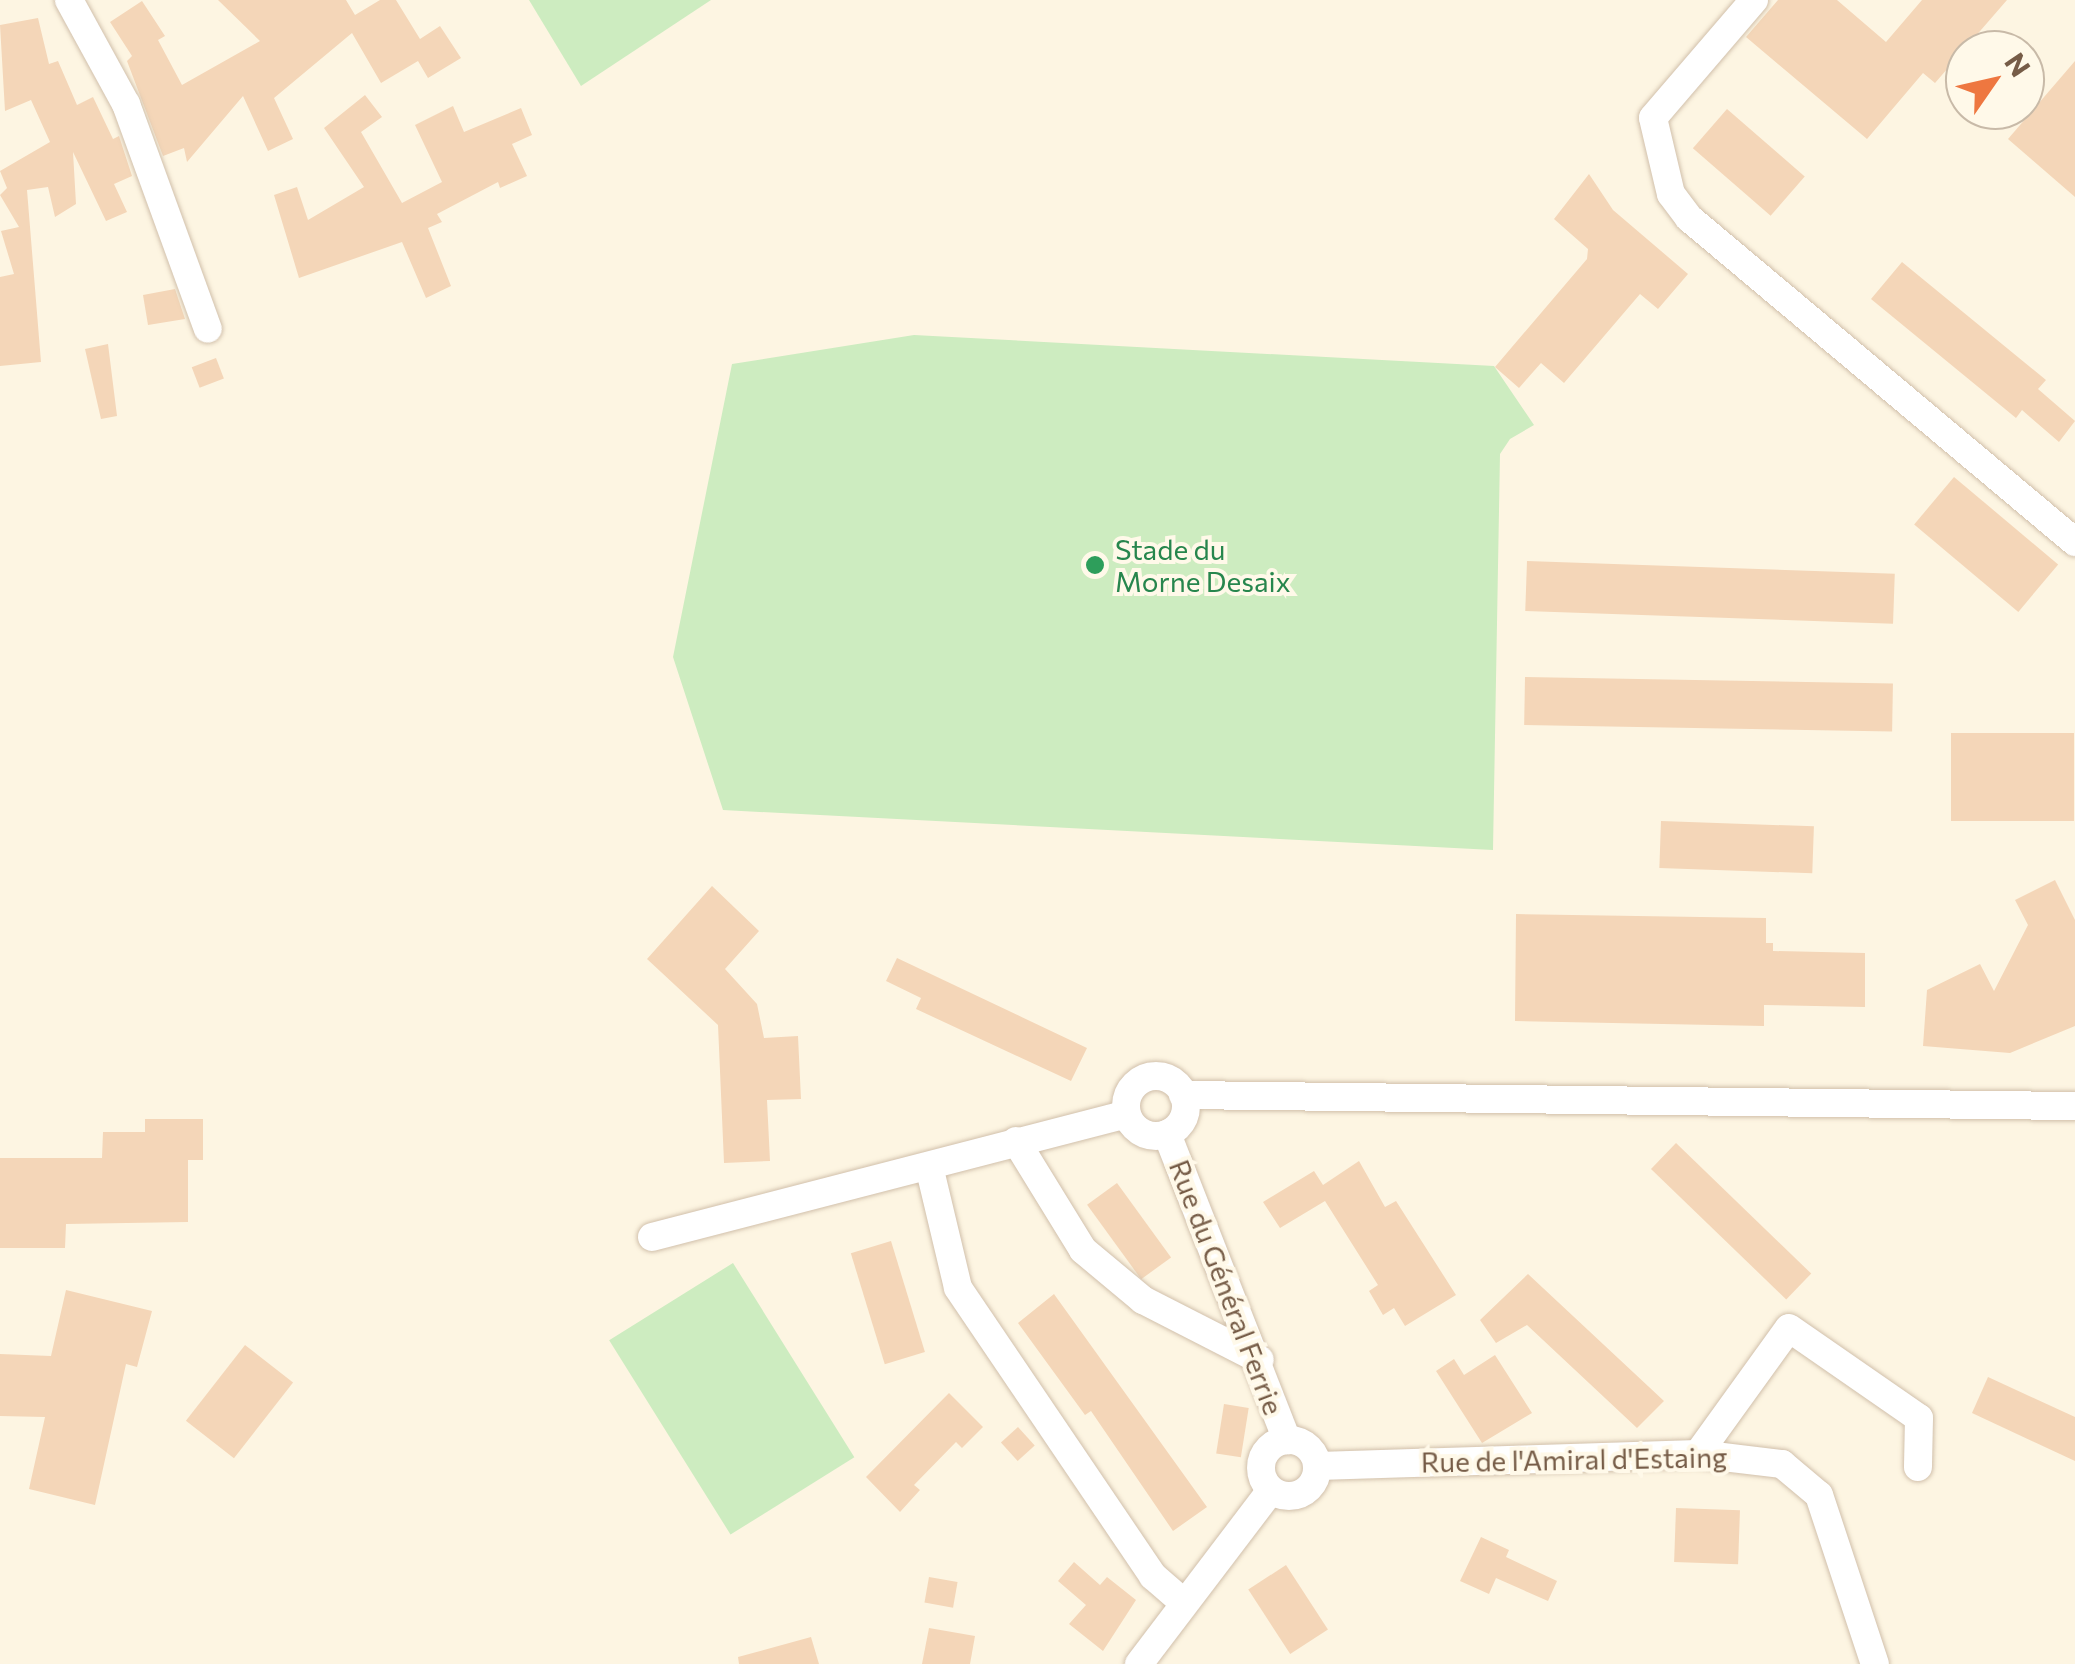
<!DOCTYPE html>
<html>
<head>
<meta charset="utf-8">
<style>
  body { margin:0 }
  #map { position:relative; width:2075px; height:1664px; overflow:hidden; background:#fdf5e2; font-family:Commissioner,sans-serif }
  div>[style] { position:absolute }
  .green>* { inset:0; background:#cdecc0; transform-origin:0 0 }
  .building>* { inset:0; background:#f4d6b8; transform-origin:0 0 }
  .roads { filter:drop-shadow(0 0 2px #d1c0ab) drop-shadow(0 0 2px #d1c0ab) }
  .minor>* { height:28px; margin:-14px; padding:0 14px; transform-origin:14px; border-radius:14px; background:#fff }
  .minor>.ring { margin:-14px; padding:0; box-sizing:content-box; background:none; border:28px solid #fff; border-radius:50% }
  .dots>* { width:28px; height:28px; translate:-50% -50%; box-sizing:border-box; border:5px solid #fff9e9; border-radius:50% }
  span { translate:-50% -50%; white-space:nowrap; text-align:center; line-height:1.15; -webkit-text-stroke:8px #fff9e9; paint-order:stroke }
  .leisure-label { font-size:28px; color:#27864d }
  .left { translate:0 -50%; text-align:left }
  .street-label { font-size:28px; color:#765c47 }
  .north { position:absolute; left:1945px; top:30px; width:100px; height:100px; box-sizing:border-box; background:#fff9e9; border:2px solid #c8baa8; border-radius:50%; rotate:56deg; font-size:28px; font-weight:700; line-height:40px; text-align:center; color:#765c47 }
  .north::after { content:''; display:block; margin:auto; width:35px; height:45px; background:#ee7740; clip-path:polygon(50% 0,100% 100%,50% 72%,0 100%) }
</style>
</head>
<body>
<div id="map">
  <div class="green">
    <i style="clip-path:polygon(529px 0,711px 0,581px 86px)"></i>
    <i style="clip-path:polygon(914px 335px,1494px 366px,1534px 425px,1510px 439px,1500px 454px,1493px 850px,723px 810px,673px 657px,732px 364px)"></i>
    <i style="left:733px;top:1263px;width:229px;height:146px;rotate:58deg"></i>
  </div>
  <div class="building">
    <i style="clip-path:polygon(218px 0,346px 0,355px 15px,380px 0,396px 0,420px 39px,440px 26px,461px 58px,428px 78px,418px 61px,381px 83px,352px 33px,274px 98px,293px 139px,268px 151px,243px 96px,187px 162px,184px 148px,163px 156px,127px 61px,132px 56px,110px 22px,142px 1px,165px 36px,158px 40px,182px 85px,260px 41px)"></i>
    <i style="clip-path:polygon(1778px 0,1837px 0,1886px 42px,1922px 0,2007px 0,1935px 83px,1923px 73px,1867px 139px,1746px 37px)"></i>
    <i style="clip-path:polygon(38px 18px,49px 64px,58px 61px,77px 105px,93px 97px,113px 139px,119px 136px,132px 176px,114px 184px,127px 212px,106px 221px,73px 152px,76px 204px,55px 217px,48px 187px,27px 190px,41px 362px,0 366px,0 277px,14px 274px,1px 231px,19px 227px,0 195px,7px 188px,0 171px,50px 142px,31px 100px,5px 111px,0 25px)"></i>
    <i style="clip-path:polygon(2075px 61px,2075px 197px,2008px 139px)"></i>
    <i style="clip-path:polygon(365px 95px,382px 117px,361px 132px,402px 203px,442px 182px,415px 125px,453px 106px,464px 132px,521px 108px,532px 135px,512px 144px,527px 176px,500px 188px,498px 182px,437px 214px,442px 222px,428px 228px,451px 286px,426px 298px,402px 242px,299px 278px,274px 195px,297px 187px,308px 220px,364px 187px,324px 128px)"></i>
    <i style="left:1727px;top:109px;width:103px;height:52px;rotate:41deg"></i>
    <i style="clip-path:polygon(1589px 174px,1613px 210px,1688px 274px,1658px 309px,1640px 294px,1564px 383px,1541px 363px,1519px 388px,1495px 367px,1587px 259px,1588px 249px,1554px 219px)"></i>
    <i style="clip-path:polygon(1902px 262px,2046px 380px,2038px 389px,2075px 421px,2059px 442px,2022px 410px,2016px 418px,1871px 299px)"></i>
    <i style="clip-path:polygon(175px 289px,185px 319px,148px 325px,143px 295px)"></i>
    <i style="clip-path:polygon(108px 344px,117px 416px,101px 419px,85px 349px)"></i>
    <i style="left:216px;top:358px;width:22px;height:26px;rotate:69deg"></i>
    <i style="left:1954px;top:477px;width:136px;height:62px;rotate:40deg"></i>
    <i style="left:1527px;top:561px;width:368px;height:50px;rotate:2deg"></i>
    <i style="left:1525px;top:677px;width:368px;height:48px;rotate:1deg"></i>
    <i style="left:1951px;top:733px;width:123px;height:88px"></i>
    <i style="left:1661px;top:821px;width:153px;height:47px;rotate:2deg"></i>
    <i style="clip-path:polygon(2055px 880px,2075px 920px,2075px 1026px,2010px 1053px,1923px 1046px,1927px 990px,1980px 964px,1994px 991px,2028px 925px,2015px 900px)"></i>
    <i style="clip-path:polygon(712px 886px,759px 931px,725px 969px,757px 1004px,764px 1038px,798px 1036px,801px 1099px,767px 1100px,770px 1161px,724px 1163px,718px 1025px,647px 959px)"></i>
    <i style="clip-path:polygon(1516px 914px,1766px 918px,1766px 943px,1773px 943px,1773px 951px,1865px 953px,1865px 1007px,1764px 1005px,1764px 1026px,1515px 1021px)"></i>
    <i style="clip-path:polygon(897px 958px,1087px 1048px,1071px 1081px,916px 1009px,921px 998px,886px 981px)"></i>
    <i style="clip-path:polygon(145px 1119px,203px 1119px,203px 1160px,188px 1160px,188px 1222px,66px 1224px,65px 1248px,0 1248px,0 1158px,102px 1158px,103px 1132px,145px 1132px)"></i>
    <i style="left:1676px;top:1143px;width:188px;height:36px;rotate:44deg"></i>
    <i style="clip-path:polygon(1359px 1161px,1385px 1207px,1396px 1201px,1456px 1295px,1405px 1326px,1394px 1308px,1383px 1315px,1369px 1291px,1378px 1285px,1325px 1201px,1280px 1228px,1263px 1202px,1314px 1171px,1323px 1185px)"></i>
    <i style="left:1117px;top:1183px;width:92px;height:37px;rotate:54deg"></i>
    <i style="left:891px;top:1241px;width:116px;height:42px;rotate:73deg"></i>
    <i style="clip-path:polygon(1528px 1274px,1664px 1401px,1637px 1428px,1527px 1325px,1496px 1343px,1480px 1320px)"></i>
    <i style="clip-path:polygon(66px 1290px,152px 1311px,137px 1367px,126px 1364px,95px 1505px,29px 1489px,45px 1417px,0 1416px,0 1354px,51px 1356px)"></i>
    <i style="clip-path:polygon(1054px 1294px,1207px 1507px,1173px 1531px,1091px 1411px,1085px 1415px,1018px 1323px)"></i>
    <i style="left:245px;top:1345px;width:61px;height:96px;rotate:38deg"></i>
    <i style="clip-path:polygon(1495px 1355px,1532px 1413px,1482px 1443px,1436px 1371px,1454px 1359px,1464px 1375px)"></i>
    <i style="clip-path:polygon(1988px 1377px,2075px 1417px,2075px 1461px,1972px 1413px)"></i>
    <i style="clip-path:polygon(949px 1393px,983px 1427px,962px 1448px,956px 1442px,914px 1485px,920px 1490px,900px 1512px,866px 1477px)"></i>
    <i style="left:1224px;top:1404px;width:25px;height:50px;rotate:9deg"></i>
    <i style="left:1018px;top:1427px;width:25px;height:23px;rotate:48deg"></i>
    <i style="left:1676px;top:1508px;width:64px;height:54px;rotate:2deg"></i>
    <i style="clip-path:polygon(1481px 1537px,1509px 1550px,1506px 1557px,1557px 1581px,1548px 1601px,1496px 1578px,1489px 1594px,1460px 1581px)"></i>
    <i style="clip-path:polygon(1074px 1562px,1100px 1585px,1107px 1577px,1136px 1600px,1103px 1651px,1069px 1624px,1086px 1605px,1058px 1581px)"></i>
    <i style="left:1286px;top:1565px;width:77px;height:45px;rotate:57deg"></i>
    <i style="left:929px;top:1577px;width:29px;height:26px;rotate:10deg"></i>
    <i style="clip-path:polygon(929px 1628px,975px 1636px,970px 1664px,922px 1664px)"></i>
    <i style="clip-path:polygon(811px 1637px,819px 1664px,739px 1664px,738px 1657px)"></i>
  </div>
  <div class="roads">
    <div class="minor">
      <i style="left:69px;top:0;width:119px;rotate:61.3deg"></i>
      <i style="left:126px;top:104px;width:239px;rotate:70deg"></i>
      <i style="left:1754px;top:0;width:155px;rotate:130.6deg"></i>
      <i style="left:1653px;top:118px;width:78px;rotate:76.7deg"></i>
      <i style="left:1671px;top:194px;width:30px;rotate:53deg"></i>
      <i style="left:1689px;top:218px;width:504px;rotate:40.01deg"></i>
      <i class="ring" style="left:1126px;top:1076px;width:32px;height:32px"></i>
      <i style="left:1183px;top:1095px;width:892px;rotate:0.71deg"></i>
      <i style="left:1167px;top:1134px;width:329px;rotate:68.6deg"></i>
      <i style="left:1016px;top:1141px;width:128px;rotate:58.4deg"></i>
      <i style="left:1083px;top:1250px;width:78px;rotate:39.8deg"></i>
      <i style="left:1143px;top:1300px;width:131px;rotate:27.1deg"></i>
      <i style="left:929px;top:1166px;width:125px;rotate:76.6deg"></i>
      <i style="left:958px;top:1288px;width:348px;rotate:55.9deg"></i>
      <i style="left:1153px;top:1576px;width:40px;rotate:41deg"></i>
      <i style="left:652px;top:1237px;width:490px;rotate:-14.5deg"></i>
      <i class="ring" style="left:1261px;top:1440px;width:28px;height:28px"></i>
      <i style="left:1698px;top:1454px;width:155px;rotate:-54.2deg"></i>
      <i style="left:1789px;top:1328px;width:158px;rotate:34.7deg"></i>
      <i style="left:1919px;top:1418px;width:49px;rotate:91.2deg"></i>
      <i style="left:1318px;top:1466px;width:380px;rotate:-1.8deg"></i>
      <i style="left:1698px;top:1454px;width:85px;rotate:6.8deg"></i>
      <i style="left:1782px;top:1464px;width:48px;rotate:40deg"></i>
      <i style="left:1819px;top:1495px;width:178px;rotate:71.7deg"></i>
      <i style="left:1139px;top:1664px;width:218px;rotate:-52.8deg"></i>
    </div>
  </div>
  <div class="dots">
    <i style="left:1095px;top:565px;background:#2e9e5b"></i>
  </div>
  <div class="leisure-label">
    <span class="left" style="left:1115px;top:565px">Stade du<br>Morne Desaix</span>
  </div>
  <div class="street-label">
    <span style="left:1227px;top:1287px;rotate:69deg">Rue du Général Ferrie</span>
    <span style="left:1574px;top:1459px;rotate:-1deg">Rue de l'Amiral d'Estaing</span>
  </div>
  <div class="north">N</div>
</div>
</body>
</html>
